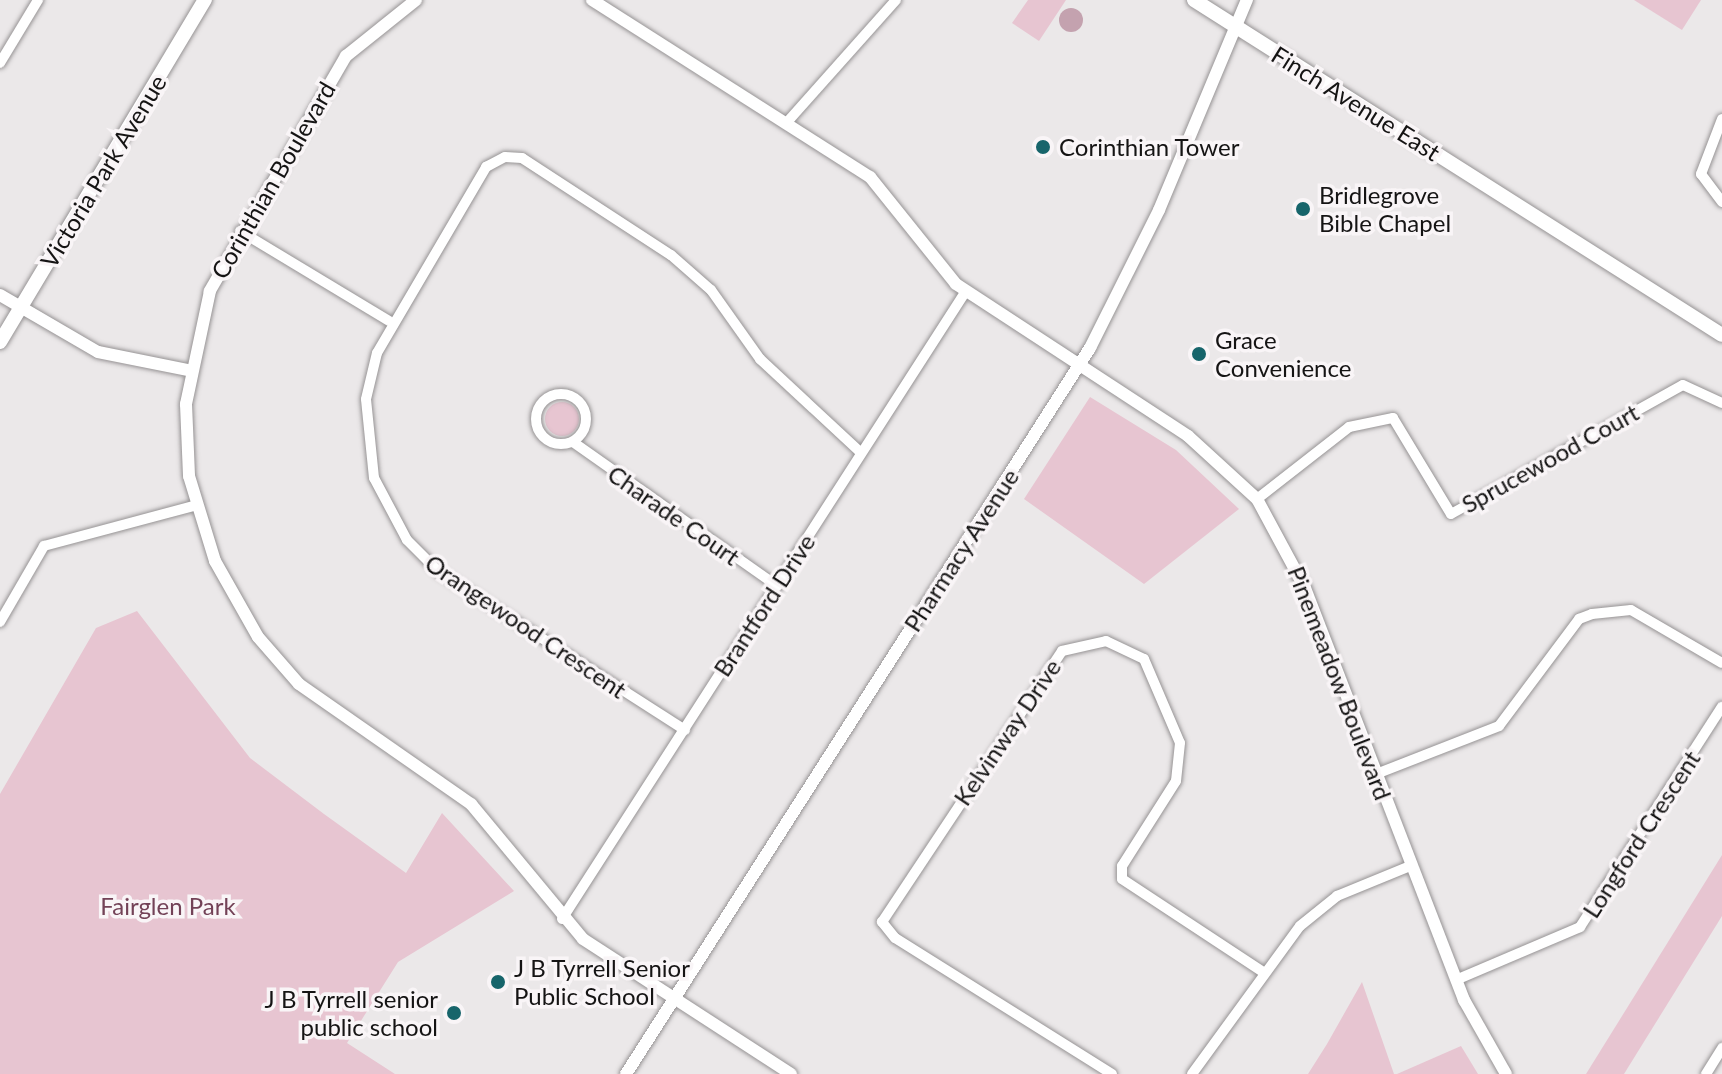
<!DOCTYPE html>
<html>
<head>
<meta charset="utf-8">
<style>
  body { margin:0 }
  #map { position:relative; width:1722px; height:1074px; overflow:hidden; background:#ebe8e9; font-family:Lato,sans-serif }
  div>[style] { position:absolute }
  .green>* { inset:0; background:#e7c5d1 }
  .round { border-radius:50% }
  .water>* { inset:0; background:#c4a2af }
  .roads { filter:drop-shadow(0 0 2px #969394) drop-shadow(0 0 2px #969394) }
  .minor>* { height:10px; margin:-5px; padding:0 5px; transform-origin:5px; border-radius:5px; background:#fff }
  .minor>.ring { margin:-5px; padding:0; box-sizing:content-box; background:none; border:10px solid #fff; border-radius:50% }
  .tertiary>* { height:12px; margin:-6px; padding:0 6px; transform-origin:6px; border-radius:6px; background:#fff }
  .secondary>* { height:14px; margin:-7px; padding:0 7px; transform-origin:7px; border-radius:7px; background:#fff }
  .dots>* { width:22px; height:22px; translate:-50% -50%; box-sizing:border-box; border:4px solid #f9f5f7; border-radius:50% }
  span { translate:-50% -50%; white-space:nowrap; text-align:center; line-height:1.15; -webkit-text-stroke:7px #f9f5f7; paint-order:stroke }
  .street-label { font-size:24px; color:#151414 }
  .poi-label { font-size:24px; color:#151414 }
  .left { translate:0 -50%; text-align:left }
  .right { translate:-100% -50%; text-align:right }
  .park-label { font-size:24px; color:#734257 }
</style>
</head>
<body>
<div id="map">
  <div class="green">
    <i style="clip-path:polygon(1028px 0,1066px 0,1039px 41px,1012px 23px)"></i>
    <i style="clip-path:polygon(1634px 0,1701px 0,1682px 30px)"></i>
    <i style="clip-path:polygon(1090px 397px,1176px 450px,1239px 509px,1144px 584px,1024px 499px)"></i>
    <i class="round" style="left:545px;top:402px;width:34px;height:34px"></i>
    <i style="clip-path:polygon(137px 611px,250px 758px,324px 814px,406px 873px,442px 813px,514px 891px,398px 962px,347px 1043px,395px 1074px,0 1074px,0 794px,96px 628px)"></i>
    <i style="clip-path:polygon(1722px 855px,1722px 916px,1624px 1074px,1586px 1074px)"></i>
    <i style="clip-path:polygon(1362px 982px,1394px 1074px,1308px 1074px,1327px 1044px)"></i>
    <i style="clip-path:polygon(1461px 1046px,1478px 1074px,1397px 1074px)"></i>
  </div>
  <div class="water">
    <i class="round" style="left:1059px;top:8px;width:24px;height:24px"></i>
  </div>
  <div class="roads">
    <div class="minor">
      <i style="left:0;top:63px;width:74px;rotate:-58.9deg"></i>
      <i style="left:1722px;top:119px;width:59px;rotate:110.9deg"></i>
      <i style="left:1701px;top:174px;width:35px;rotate:53deg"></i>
      <i style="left:789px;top:120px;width:161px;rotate:-48.3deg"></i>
      <i style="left:240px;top:231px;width:174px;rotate:31.1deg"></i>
      <i class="ring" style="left:536px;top:394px;width:40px;height:40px"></i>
      <i style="left:573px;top:442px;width:250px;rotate:35.2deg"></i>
      <i style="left:1257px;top:499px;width:117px;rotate:-38deg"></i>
      <i style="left:1349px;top:427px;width:45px;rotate:-11.6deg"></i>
      <i style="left:1393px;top:418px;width:112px;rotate:58.9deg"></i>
      <i style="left:1451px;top:514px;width:265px;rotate:-29.1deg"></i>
      <i style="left:1683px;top:385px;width:43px;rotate:24.8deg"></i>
      <i style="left:0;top:622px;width:88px;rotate:-59.9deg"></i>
      <i style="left:44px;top:546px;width:158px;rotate:-15deg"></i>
      <i style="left:685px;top:730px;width:291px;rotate:-147.3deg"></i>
      <i style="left:440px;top:573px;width:47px;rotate:-135deg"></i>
      <i style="left:407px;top:540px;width:70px;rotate:-118deg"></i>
      <i style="left:374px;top:478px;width:79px;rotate:-95.8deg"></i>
      <i style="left:366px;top:399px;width:47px;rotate:-76.6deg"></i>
      <i style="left:377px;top:353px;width:216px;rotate:-59.6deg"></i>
      <i style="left:486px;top:167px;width:21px;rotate:-28deg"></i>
      <i style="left:505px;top:157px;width:17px;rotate:3deg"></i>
      <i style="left:522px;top:158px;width:178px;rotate:33.1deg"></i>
      <i style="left:671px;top:255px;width:53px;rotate:41.2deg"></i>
      <i style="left:711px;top:290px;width:85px;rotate:54.6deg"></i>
      <i style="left:760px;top:359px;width:138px;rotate:42.9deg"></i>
      <i style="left:1376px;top:774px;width:132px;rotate:-21.3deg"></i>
      <i style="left:1499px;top:726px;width:134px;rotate:-53.2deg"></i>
      <i style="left:1579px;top:619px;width:14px;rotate:-21deg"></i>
      <i style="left:1592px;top:614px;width:39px;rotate:-6deg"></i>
      <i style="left:1631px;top:610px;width:105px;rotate:30.2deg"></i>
      <i style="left:562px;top:919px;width:747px;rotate:-57.25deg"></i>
      <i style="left:1456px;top:980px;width:135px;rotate:-23.1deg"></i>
      <i style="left:1580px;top:927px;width:262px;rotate:-57.2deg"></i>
      <i style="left:1112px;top:1074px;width:256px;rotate:-147.9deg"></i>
      <i style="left:895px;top:938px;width:21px;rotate:-129deg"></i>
      <i style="left:882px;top:922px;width:325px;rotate:-56.4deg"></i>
      <i style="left:1062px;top:651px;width:45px;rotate:-12.8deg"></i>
      <i style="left:1106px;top:641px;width:42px;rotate:25.3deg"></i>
      <i style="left:1144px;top:659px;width:91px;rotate:66.8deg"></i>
      <i style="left:1180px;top:743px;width:38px;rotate:96deg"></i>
      <i style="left:1176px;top:781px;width:101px;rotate:122.4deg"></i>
      <i style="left:1122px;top:866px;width:13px;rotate:90deg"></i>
      <i style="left:1122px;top:879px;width:169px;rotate:33.4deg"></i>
      <i style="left:1192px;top:1074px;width:183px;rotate:-53.9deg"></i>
      <i style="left:1300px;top:926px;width:48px;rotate:-39deg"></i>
      <i style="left:1337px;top:896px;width:79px;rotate:-22.3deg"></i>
      <i style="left:1706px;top:1074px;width:31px;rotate:-58deg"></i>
    </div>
    <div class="tertiary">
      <i style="left:416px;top:0;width:90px;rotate:141.3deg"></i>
      <i style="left:346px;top:56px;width:272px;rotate:120.1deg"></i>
      <i style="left:210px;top:291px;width:116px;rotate:102deg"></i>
      <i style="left:186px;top:404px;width:72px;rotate:87.6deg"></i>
      <i style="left:189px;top:476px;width:89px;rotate:73deg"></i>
      <i style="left:215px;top:561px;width:87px;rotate:60.5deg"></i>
      <i style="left:258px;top:637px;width:62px;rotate:48.9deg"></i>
      <i style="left:299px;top:684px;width:210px;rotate:34.9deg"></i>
      <i style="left:471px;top:804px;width:175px;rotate:50.3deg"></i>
      <i style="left:583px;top:939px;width:248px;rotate:33deg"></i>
      <i style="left:592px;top:0;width:330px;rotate:32.5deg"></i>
      <i style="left:870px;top:177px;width:137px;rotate:51.2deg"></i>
      <i style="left:956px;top:284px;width:277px;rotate:33.2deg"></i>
      <i style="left:1188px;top:436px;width:93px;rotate:42.4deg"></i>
      <i style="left:1257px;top:499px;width:101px;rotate:61.7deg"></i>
      <i style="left:1305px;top:588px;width:442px;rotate:68.9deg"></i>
      <i style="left:1464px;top:1000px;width:85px;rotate:60.4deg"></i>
      <i style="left:0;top:295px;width:113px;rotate:30.2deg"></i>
      <i style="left:98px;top:352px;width:92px;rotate:11.3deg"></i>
      <i style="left:626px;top:1074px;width:862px;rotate:-57.42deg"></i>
      <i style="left:1090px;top:348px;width:154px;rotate:-63.4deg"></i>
      <i style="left:1159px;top:210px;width:228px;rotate:-67.3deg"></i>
    </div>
    <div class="secondary">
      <i style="left:1194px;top:0;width:625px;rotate:32.39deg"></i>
      <i style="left:0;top:342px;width:399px;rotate:-59.1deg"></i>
    </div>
  </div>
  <div class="dots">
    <i style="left:1043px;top:147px;background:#17656b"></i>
    <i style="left:1303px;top:209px;background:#17656b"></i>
    <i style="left:1199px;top:354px;background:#17656b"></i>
    <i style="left:498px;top:982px;background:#17656b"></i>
    <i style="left:454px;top:1013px;background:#17656b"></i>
  </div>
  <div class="street-label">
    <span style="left:1356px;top:103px;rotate:32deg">Finch Avenue East</span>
    <span style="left:103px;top:171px;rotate:-59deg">Victoria Park Avenue</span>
    <span style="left:273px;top:180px;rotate:-60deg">Corinthian Boulevard</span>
    <span style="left:1550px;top:458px;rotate:-29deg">Sprucewood Court</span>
    <span style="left:674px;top:515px;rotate:35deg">Charade Court</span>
    <span style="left:961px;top:550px;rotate:-57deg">Pharmacy Avenue</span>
    <span style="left:764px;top:605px;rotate:-57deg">Brantford Drive</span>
    <span style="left:526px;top:626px;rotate:34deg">Orangewood Crescent</span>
    <span style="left:1340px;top:683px;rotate:69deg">Pinemeadow Boulevard</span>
    <span style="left:1007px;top:732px;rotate:-56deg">Kelvinway Drive</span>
    <span style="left:1641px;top:834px;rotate:-57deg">Longford Crescent</span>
  </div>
  <div class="poi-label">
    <span class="left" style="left:1059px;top:147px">Corinthian Tower</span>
    <span class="left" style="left:1319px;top:209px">Bridlegrove<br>Bible Chapel</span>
    <span class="left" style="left:1215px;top:354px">Grace<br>Convenience</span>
    <span class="left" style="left:514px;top:982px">J B Tyrrell Senior<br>Public School</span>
    <span class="right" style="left:438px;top:1013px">J B Tyrrell senior<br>public school</span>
  </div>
  <div class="park-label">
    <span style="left:168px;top:906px">Fairglen Park</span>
  </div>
</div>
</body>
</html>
